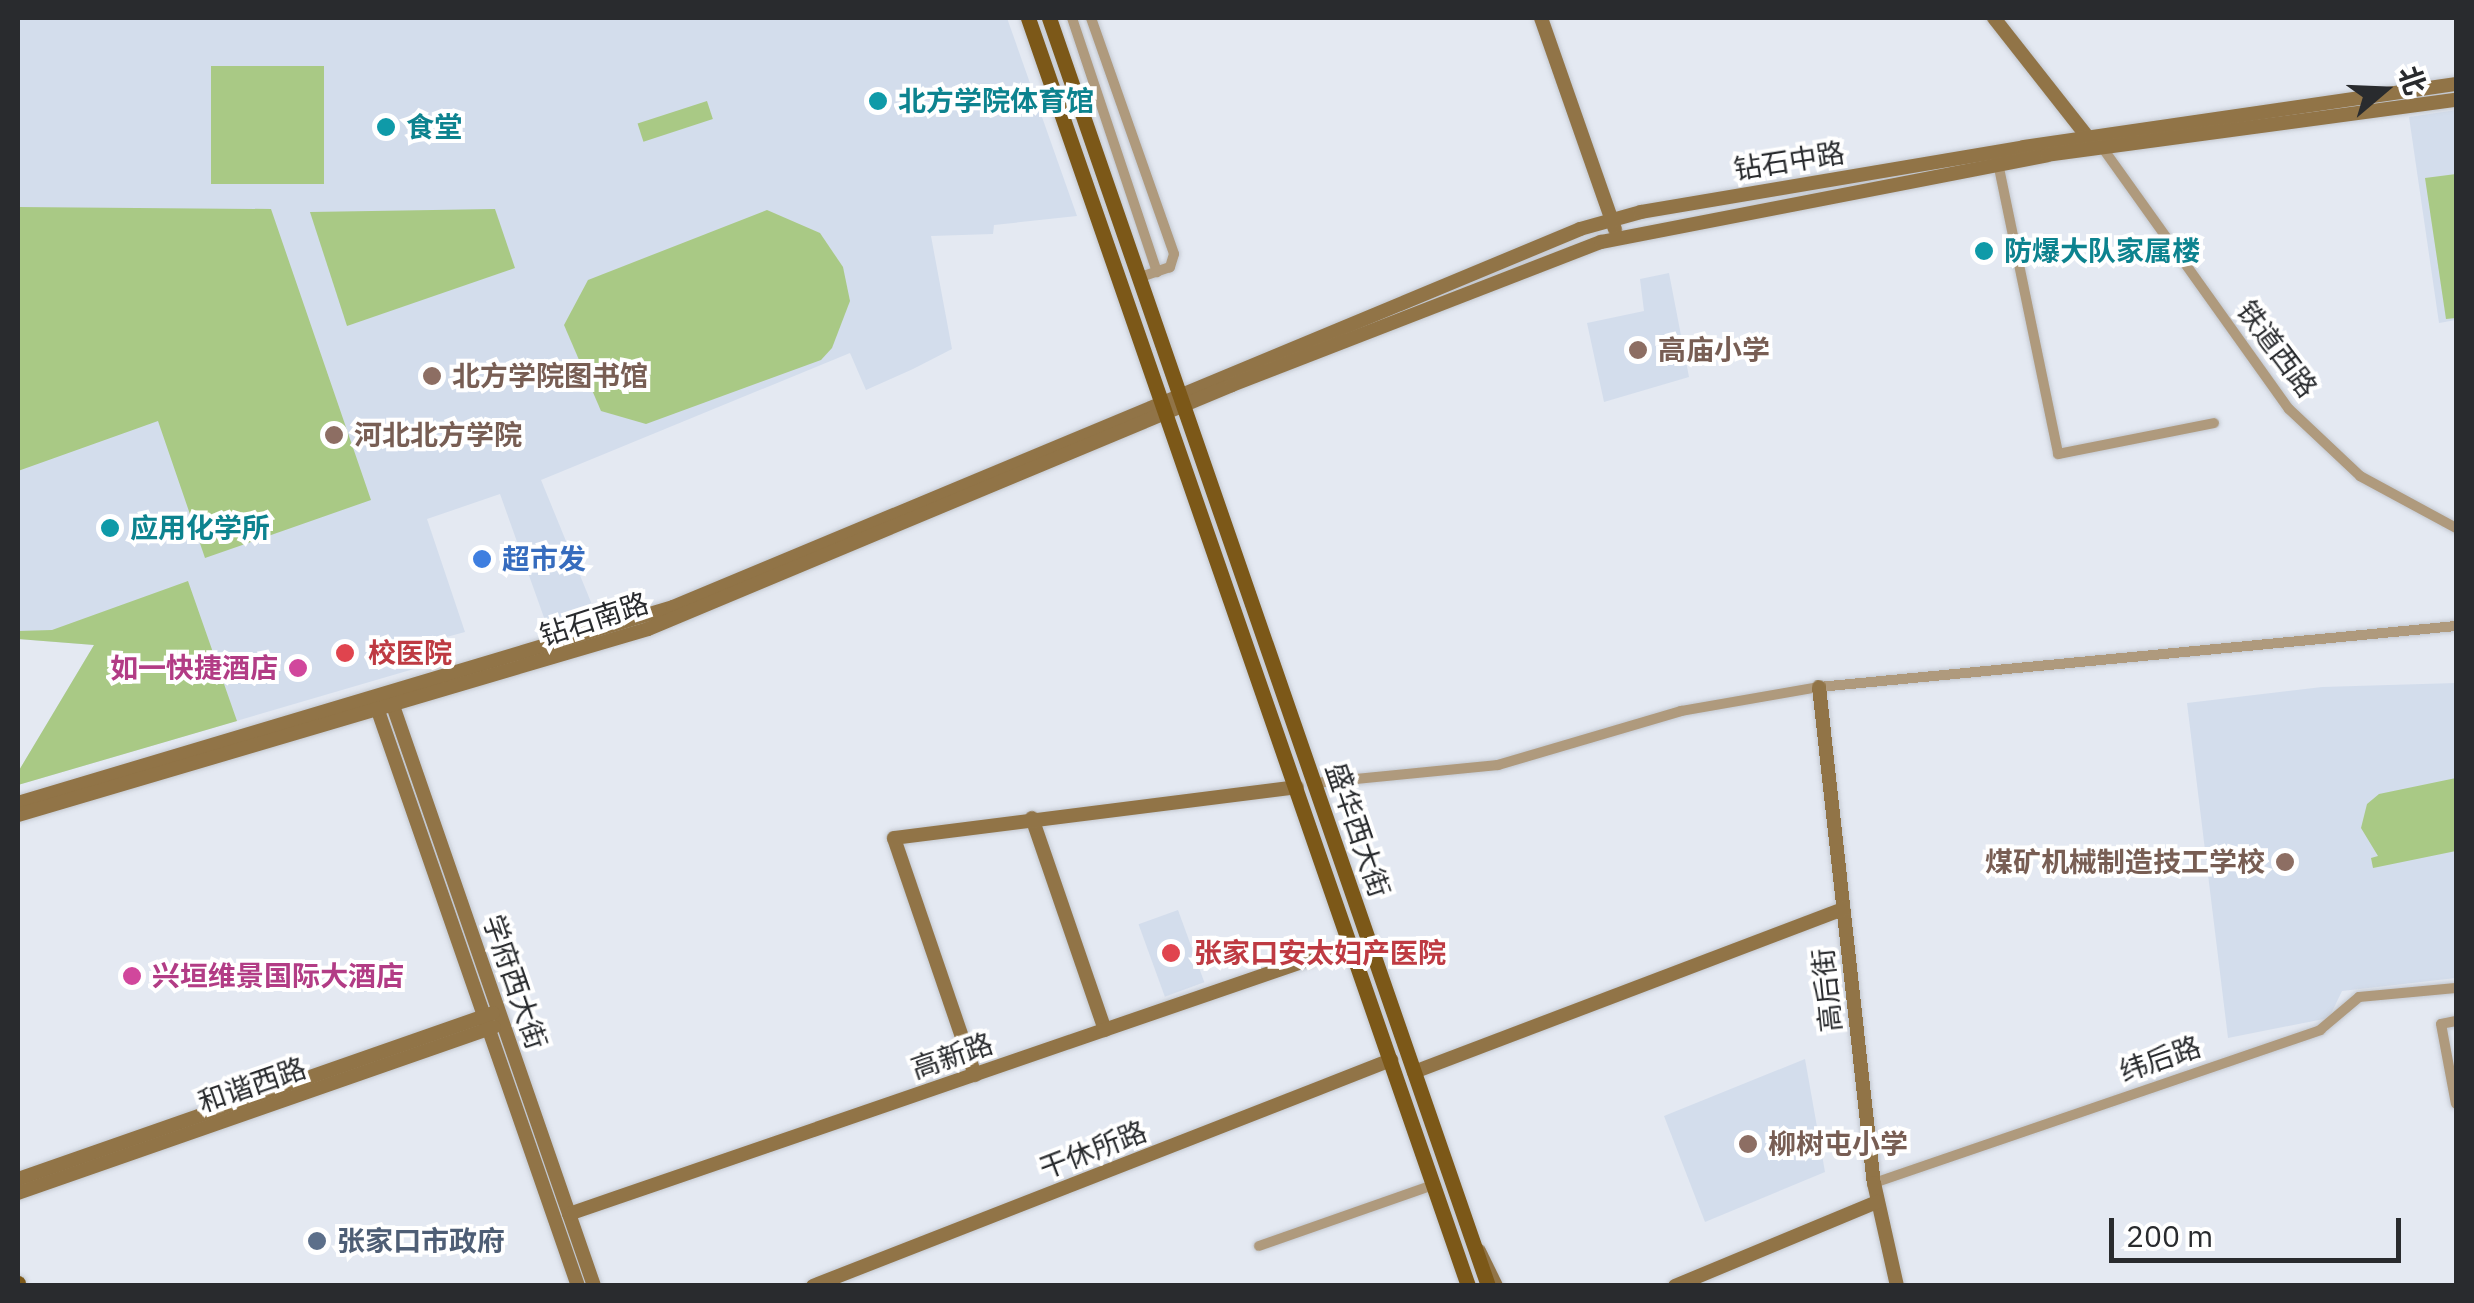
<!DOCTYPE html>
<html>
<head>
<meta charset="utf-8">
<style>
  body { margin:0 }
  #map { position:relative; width:2474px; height:1303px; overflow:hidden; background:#e4e9f2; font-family:"IBM Plex Sans","Noto Sans SC",sans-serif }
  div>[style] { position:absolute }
  .built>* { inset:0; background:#d3ddec; transform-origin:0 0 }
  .green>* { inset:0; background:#a9c985; transform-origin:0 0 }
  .roads { filter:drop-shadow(0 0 2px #c2c7cf) drop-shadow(0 0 2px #c2c7cf) }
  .street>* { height:10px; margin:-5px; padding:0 5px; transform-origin:5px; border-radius:5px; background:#af9a7d }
  .secondary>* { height:14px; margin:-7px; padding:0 7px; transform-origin:7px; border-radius:7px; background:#917447 }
  .primary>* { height:15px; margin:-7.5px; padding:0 7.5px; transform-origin:7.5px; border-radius:7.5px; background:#7c5818 }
  .dots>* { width:28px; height:28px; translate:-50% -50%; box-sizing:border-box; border:5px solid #fff; border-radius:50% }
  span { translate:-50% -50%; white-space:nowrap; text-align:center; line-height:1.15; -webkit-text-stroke:8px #fff; paint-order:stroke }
  .culture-label { font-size:28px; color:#0d838f; font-weight:700 }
  .left { translate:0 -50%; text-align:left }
  .street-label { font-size:28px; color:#292b2e }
  .education-label { font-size:28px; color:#785e54; font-weight:700 }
  .right { translate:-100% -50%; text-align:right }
  .shop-label { font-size:28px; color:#366cbe; font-weight:700 }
  .health-label { font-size:28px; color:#be3a42; font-weight:700 }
  .hotel-label { font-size:28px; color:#b23c85; font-weight:700 }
  .service-label { font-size:28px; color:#4e5e75; font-weight:700 }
  .frame { position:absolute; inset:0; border:20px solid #292b2e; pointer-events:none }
  .north { position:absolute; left:2334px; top:40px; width:100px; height:100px; -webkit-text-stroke:8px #fff; paint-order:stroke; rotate:71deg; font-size:28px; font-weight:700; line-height:40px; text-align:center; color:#292b2e }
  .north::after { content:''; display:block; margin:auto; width:35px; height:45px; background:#292b2e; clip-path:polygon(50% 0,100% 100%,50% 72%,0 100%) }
  .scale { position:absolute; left:2109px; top:1218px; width:292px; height:45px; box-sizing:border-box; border:5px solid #292b2e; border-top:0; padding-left:12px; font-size:30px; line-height:35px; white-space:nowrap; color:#292b2e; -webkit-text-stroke:8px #fff; paint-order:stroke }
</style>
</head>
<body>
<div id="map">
  <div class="built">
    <i style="clip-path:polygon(18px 18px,1007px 18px,1077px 216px,994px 225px,993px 234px,931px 236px,952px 349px,913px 369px,866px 390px,850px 353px,541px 480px,595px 612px,547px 626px,500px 494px,427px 519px,465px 632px,417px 645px,424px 666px,18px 785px,18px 772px,94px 645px,18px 639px)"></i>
    <i style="clip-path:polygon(2456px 110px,2456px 320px,2439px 323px,2409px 117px)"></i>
    <i style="clip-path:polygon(1669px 273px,1689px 377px,1604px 402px,1587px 323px,1644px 311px,1640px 279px)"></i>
    <i style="clip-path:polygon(2456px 683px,2456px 978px,2342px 991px,2329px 1018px,2228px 1038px,2187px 703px,2322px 687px)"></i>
    <i style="left:1178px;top:910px;width:77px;height:42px;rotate:70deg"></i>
    <i style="clip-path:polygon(1805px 1059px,1825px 1172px,1705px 1222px,1664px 1116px)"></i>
  </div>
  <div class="green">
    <i style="left:211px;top:66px;width:113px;height:118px"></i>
    <i style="left:707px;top:101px;width:19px;height:73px;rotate:72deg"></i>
    <i style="clip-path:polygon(2456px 174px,2456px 318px,2446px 319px,2425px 178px)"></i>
    <i style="clip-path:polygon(18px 207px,271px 209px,371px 500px,205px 558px,158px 421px,18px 471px)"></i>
    <i style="clip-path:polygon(495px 209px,515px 268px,347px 326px,310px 212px)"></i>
    <i style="clip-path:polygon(767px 210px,820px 233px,843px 267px,850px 301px,832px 348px,821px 360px,646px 424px,601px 411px,564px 325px,588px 280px)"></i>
    <i style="clip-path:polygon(188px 581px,237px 721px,18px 785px,18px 772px,94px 645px,18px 639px,18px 631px,52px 630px)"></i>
    <i style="clip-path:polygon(2456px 778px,2456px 851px,2373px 868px,2371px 858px,2378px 856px,2361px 828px,2367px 804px,2379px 794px)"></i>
  </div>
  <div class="roads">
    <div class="street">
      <i style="left:1072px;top:18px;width:268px;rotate:71.5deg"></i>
      <i style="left:1091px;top:18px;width:250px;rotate:70.6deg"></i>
      <i style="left:1174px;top:254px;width:14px;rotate:107deg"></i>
      <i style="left:1170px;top:267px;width:31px;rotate:161deg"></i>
      <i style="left:2104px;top:150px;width:318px;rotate:54.5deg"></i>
      <i style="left:2289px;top:409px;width:98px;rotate:43.3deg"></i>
      <i style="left:2360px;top:476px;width:109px;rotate:28.4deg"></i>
      <i style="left:1999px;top:168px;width:292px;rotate:78.3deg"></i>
      <i style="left:2058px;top:454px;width:159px;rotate:-11.2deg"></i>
      <i style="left:1315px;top:783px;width:184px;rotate:-5.6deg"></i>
      <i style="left:1498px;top:765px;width:191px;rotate:-16.4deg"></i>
      <i style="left:1681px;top:711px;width:140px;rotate:-9.9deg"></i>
      <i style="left:1819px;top:687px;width:640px;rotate:-5.47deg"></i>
      <i style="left:2456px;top:1021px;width:15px;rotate:169deg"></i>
      <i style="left:2441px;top:1024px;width:81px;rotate:79.4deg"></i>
      <i style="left:1874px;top:1183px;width:472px;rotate:-18.9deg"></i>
      <i style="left:2320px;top:1030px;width:51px;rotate:-40.2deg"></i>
      <i style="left:2359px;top:997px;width:97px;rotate:-5.3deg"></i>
      <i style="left:1259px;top:1246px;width:184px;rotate:-19.3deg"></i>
    </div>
    <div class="secondary">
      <i style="left:1541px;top:18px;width:224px;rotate:70.7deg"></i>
      <i style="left:1994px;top:18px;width:155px;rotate:51.8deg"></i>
      <i style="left:1819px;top:687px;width:499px;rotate:83.7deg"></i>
      <i style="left:1874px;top:1183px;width:106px;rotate:77.4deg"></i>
      <i style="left:391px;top:700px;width:620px;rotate:70.89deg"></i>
      <i style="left:376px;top:705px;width:615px;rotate:70.83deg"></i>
      <i style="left:18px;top:803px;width:684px;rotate:-16.66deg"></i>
      <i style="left:673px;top:607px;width:983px;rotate:-22.62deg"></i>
      <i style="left:1580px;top:229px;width:63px;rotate:-15.6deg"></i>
      <i style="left:1641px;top:212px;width:388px;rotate:-9.6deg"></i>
      <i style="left:2024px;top:147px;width:437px;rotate:-8.3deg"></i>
      <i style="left:18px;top:815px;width:657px;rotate:-16.45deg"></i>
      <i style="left:648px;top:629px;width:633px;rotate:-22.68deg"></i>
      <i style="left:1232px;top:385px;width:396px;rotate:-21.2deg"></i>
      <i style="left:1601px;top:242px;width:454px;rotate:-11deg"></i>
      <i style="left:2047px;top:155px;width:413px;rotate:-7.7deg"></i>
      <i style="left:1032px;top:818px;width:224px;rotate:71deg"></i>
      <i style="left:1414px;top:1072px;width:459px;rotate:-20.8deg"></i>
      <i style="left:975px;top:1075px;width:250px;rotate:-108.9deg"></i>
      <i style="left:894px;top:838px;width:406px;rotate:-7.2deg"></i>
      <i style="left:18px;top:1179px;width:503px;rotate:-19.26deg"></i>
      <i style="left:18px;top:1193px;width:504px;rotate:-19.23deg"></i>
      <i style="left:569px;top:1214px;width:827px;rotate:-18.98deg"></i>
      <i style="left:1479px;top:1251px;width:39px;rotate:64deg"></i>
      <i style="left:813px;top:1286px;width:621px;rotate:-21.36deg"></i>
      <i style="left:1675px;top:1286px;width:219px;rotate:-22.6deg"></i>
    </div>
    <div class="primary">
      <i style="left:1028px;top:18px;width:1342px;rotate:70.86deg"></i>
      <i style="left:1049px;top:18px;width:1342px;rotate:70.9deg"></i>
      <i style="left:18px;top:1283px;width:3px;rotate:90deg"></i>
    </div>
  </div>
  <div class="dots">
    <i style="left:878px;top:101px;background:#0f9aa8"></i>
    <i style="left:386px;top:127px;background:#0f9aa8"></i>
    <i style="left:1984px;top:251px;background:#0f9aa8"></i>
    <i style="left:1638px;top:350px;background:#8d6e63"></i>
    <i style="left:432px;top:376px;background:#8d6e63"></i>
    <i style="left:334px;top:435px;background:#8d6e63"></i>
    <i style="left:110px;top:528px;background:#0f9aa8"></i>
    <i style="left:482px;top:559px;background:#3f7fe0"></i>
    <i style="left:345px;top:653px;background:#e0444e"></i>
    <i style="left:298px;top:668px;background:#d1479c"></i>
    <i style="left:2285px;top:862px;background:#8d6e63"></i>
    <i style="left:1171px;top:953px;background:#e0444e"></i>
    <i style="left:132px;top:976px;background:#d1479c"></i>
    <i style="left:1748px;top:1144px;background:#8d6e63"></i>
    <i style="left:317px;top:1241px;background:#5c6f8a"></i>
  </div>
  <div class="culture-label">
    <span class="left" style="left:898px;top:101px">北方学院体育馆</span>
    <span class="left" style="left:406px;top:127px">食堂</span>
    <span class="left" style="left:2004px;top:251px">防爆大队家属楼</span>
    <span class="left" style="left:130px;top:528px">应用化学所</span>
  </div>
  <div class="street-label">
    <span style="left:1789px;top:161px;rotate:-9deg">钻石中路</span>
    <span style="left:2277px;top:349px;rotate:53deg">铁道西路</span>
    <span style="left:594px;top:619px;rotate:-18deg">钻石南路</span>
    <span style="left:1358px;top:830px;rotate:71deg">盛华西大街</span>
    <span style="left:515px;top:982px;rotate:71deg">学府西大街</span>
    <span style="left:1827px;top:990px;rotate:-96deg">高后街</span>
    <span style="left:952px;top:1056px;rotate:-19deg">高新路</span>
    <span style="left:2160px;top:1059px;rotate:-19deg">纬后路</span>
    <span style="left:252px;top:1085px;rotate:-19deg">和谐西路</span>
    <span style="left:1093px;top:1150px;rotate:-21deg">干休所路</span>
  </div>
  <div class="education-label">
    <span class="left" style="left:1658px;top:350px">高庙小学</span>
    <span class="left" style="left:452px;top:376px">北方学院图书馆</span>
    <span class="left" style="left:354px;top:435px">河北北方学院</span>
    <span class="right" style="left:2265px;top:862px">煤矿机械制造技工学校</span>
    <span class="left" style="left:1768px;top:1144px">柳树屯小学</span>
  </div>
  <div class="shop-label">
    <span class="left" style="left:502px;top:559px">超市发</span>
  </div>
  <div class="health-label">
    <span class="left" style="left:368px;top:653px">校医院</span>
    <span class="left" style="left:1194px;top:953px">张家口安太妇产医院</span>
  </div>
  <div class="hotel-label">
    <span class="right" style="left:278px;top:668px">如一快捷酒店</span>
    <span class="left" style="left:152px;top:976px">兴垣维景国际大酒店</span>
  </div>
  <div class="service-label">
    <span class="left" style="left:337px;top:1241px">张家口市政府</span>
  </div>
  <div class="frame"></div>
  <div class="north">北</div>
  <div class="scale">200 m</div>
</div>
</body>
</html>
